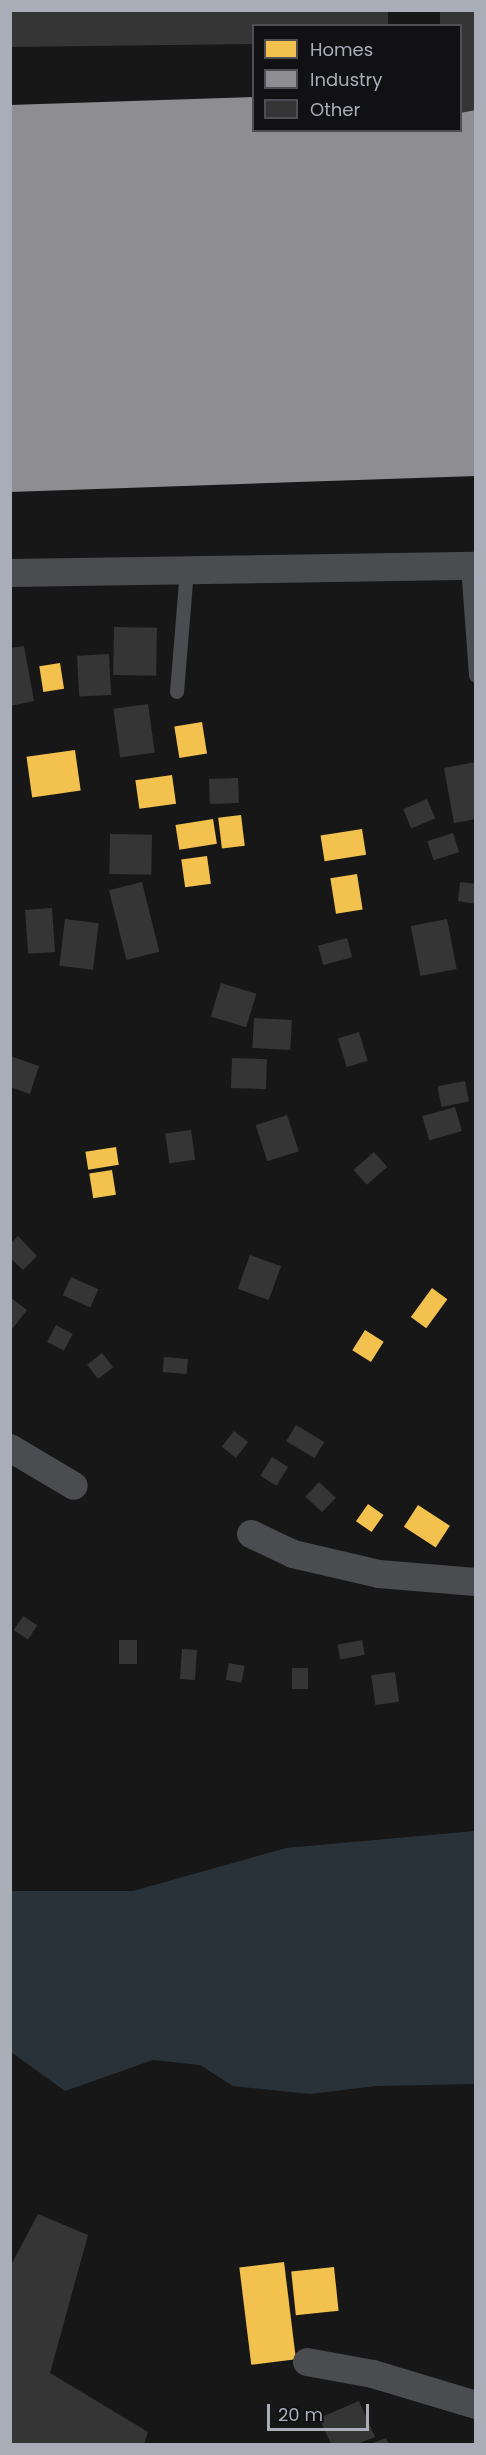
<!DOCTYPE html>
<html>
<head>
<meta charset="utf-8">
<style>
  body { margin:0 }
  #map { position:relative; width:486px; height:2455px; overflow:hidden; background:#171717; font-family:Poppins,sans-serif }
  div>[style] { position:absolute }
  .water>* { inset:0; background:#2a3239 }
  .homes>* { inset:0; background:#f2c14e; transform-origin:0 0 }
  .industry>* { inset:0; background:#8d8d92 }
  .building>* { inset:0; background:#353536; transform-origin:0 0 }
  .lane>* { height:14px; margin:-7px; padding:0 7px; transform-origin:7px; border-radius:7px; background:#4b4c50 }
  .street>* { height:28px; margin:-14px; padding:0 14px; transform-origin:14px; border-radius:14px; background:#4b4c50 }
  span { translate:-50% -50%; white-space:nowrap; text-align:center; line-height:1.15; -webkit-text-stroke:6px #111113; paint-order:stroke }
  .frame { position:absolute; inset:0; border:12px solid #a8adb8; pointer-events:none }
  .legend { position:absolute; left:252px; top:24px; width:210px; height:108px; box-sizing:border-box; background:#111113; border:2px solid #4d4f55; margin:0; padding:8px 10px; list-style:none; font-size:18px; color:#a8adb8 }
  .legend li { display:flex; align-items:center; gap:12px; height:30px }
  .legend b { width:30px; border:2px solid #4d4f55 }
  .scale { position:absolute; left:267px; top:2404px; width:102px; height:27px; box-sizing:border-box; border:3px solid #a8adb8; border-top:0; padding-left:8px; font-size:18px; line-height:21px; white-space:nowrap; color:#a8adb8; -webkit-text-stroke:4px #111113; paint-order:stroke }
</style>
</head>
<body>
<div id="map">
  <div class="water">
    <i style="clip-path:polygon(475px 1831px,475px 2084px,375px 2086px,310px 2094px,233px 2086px,200px 2065px,153px 2060px,65px 2091px,11px 2052px,11px 1891px,133px 1891px,286px 1848px)"></i>
  </div>
  <div class="homes">
    <i style="left:60px;top:663px;width:26px;height:21px;rotate:81deg"></i>
    <i style="left:202px;top:722px;width:32px;height:28px;rotate:81deg"></i>
    <i style="left:75px;top:750px;width:41px;height:49px;rotate:82deg"></i>
    <i style="left:172px;top:775px;width:29px;height:37px;rotate:82deg"></i>
    <i style="left:241px;top:815px;width:31px;height:23px;rotate:83deg"></i>
    <i style="left:213px;top:819px;width:25px;height:38px;rotate:81deg"></i>
    <i style="left:362px;top:829px;width:26px;height:42px;rotate:81deg"></i>
    <i style="left:207px;top:856px;width:28px;height:26px;rotate:82deg"></i>
    <i style="left:357px;top:874px;width:36px;height:27px;rotate:81deg"></i>
    <i style="left:116px;top:1147px;width:18px;height:31px;rotate:81deg"></i>
    <i style="left:112px;top:1170px;width:25px;height:23px;rotate:81deg"></i>
    <i style="left:432px;top:1288px;width:19px;height:36px;rotate:36deg"></i>
    <i style="left:365px;top:1330px;width:22px;height:24px;rotate:32deg"></i>
    <i style="left:368px;top:1504px;width:19px;height:21px;rotate:35deg"></i>
    <i style="left:418px;top:1505px;width:38px;height:26px;rotate:33deg"></i>
    <i style="left:284px;top:2262px;width:98px;height:45px;rotate:83deg"></i>
    <i style="left:334px;top:2267px;width:44px;height:43px;rotate:84deg"></i>
  </div>
  <div class="industry">
    <i style="clip-path:polygon(460px 90px,476px 90px,476px 476px,10px 492px,10px 105px,254px 97px,254px 130px,460px 130px)"></i>
  </div>
  <div class="building">
    <i style="clip-path:polygon(10px 10px,388px 10px,388px 26px,254px 26px,254px 44px,10px 47px)"></i>
    <i style="clip-path:polygon(440px 10px,476px 10px,476px 110px,460px 113px,460px 26px,440px 26px)"></i>
    <i style="left:114px;top:627px;width:43px;height:48px;rotate:1deg"></i>
    <i style="clip-path:polygon(24px 646px,34px 701px,10px 706px,10px 648px)"></i>
    <i style="left:109px;top:654px;width:41px;height:32px;rotate:87deg"></i>
    <i style="left:148px;top:704px;width:49px;height:35px;rotate:82deg"></i>
    <i style="clip-path:polygon(476px 762px,476px 819px,454px 823px,444px 768px)"></i>
    <i style="left:238px;top:778px;width:25px;height:29px;rotate:88deg"></i>
    <i style="left:427px;top:799px;width:21px;height:26px;rotate:67deg"></i>
    <i style="left:453px;top:833px;width:20px;height:27px;rotate:72deg"></i>
    <i style="left:110px;top:834px;width:42px;height:40px;rotate:1deg"></i>
    <i style="left:142px;top:882px;width:72px;height:34px;rotate:76deg"></i>
    <i style="clip-path:polygon(460px 882px,476px 884px,476px 904px,458px 901px)"></i>
    <i style="left:52px;top:908px;width:44px;height:27px;rotate:86deg"></i>
    <i style="left:65px;top:919px;width:34px;height:47px;rotate:7deg"></i>
    <i style="left:447px;top:919px;width:51px;height:37px;rotate:79deg"></i>
    <i style="left:347px;top:938px;width:20px;height:30px;rotate:75deg"></i>
    <i style="left:221px;top:983px;width:37px;height:35px;rotate:17deg"></i>
    <i style="left:254px;top:1018px;width:38px;height:30px;rotate:3deg"></i>
    <i style="left:359px;top:1032px;width:30px;height:22px;rotate:73deg"></i>
    <i style="clip-path:polygon(10px 1056px,39px 1066px,30px 1094px,10px 1087px)"></i>
    <i style="left:232px;top:1058px;width:35px;height:30px;rotate:2deg"></i>
    <i style="left:465px;top:1081px;width:21px;height:28px;rotate:79deg"></i>
    <i style="left:455px;top:1107px;width:25px;height:34px;rotate:74deg"></i>
    <i style="left:287px;top:1115px;width:38px;height:33px;rotate:72deg"></i>
    <i style="left:191px;top:1130px;width:30px;height:26px;rotate:82deg"></i>
    <i style="left:374px;top:1152px;width:20px;height:27px;rotate:49deg"></i>
    <i style="clip-path:polygon(18px 1236px,37px 1256px,23px 1270px,10px 1258px,10px 1244px)"></i>
    <i style="left:250px;top:1255px;width:33px;height:36px;rotate:20deg"></i>
    <i style="left:71px;top:1277px;width:30px;height:20px;rotate:24deg"></i>
    <i style="clip-path:polygon(10px 1297px,27px 1310px,13px 1328px,10px 1326px)"></i>
    <i style="left:56px;top:1325px;width:19px;height:19px;rotate:28deg"></i>
    <i style="left:102px;top:1353px;width:18px;height:19px;rotate:52deg"></i>
    <i style="left:164px;top:1357px;width:24px;height:15px;rotate:5deg"></i>
    <i style="left:296px;top:1425px;width:33px;height:19px;rotate:31deg"></i>
    <i style="left:234px;top:1431px;width:18px;height:20px;rotate:38deg"></i>
    <i style="left:272px;top:1457px;width:19px;height:22px;rotate:32deg"></i>
    <i style="left:319px;top:1482px;width:23px;height:20px;rotate:43deg"></i>
    <i style="left:23px;top:1616px;width:17px;height:17px;rotate:33deg"></i>
    <i style="left:119px;top:1640px;width:18px;height:24px"></i>
    <i style="left:362px;top:1640px;width:15px;height:25px;rotate:79deg"></i>
    <i style="left:182px;top:1649px;width:15px;height:30px;rotate:4deg"></i>
    <i style="left:229px;top:1663px;width:16px;height:17px;rotate:11deg"></i>
    <i style="left:292px;top:1668px;width:16px;height:21px"></i>
    <i style="left:395px;top:1672px;width:30px;height:24px;rotate:82deg"></i>
    <i style="clip-path:polygon(38px 2214px,88px 2235px,50px 2373px,148px 2432px,144px 2444px,10px 2444px,10px 2267px)"></i>
    <i style="clip-path:polygon(359px 2401px,375px 2437px,357px 2444px,331px 2444px,319px 2418px)"></i>
    <i style="clip-path:polygon(386px 2438px,389px 2444px,370px 2444px)"></i>
  </div>
  <div class="lane">
    <i style="left:468px;top:566px;width:110px;rotate:85.8deg"></i>
    <i style="left:177px;top:692px;width:122px;rotate:-85.3deg"></i>
  </div>
  <div class="street">
    <i style="left:10px;top:573px;width:466px;rotate:-0.9deg"></i>
    <i style="left:10px;top:1448px;width:74px;rotate:30.7deg"></i>
    <i style="left:251px;top:1534px;width:47px;rotate:25.5deg"></i>
    <i style="left:293px;top:1554px;width:88px;rotate:13.1deg"></i>
    <i style="left:379px;top:1574px;width:97px;rotate:4.7deg"></i>
    <i style="left:307px;top:2362px;width:67px;rotate:10.3deg"></i>
    <i style="left:373px;top:2374px;width:108px;rotate:16.8deg"></i>
  </div>
  <div class="frame"></div>
  <ul class="legend">
  <li><b style="height:16px;background:#f2c14e"></b>Homes</li>
  <li><b style="height:16px;background:#8d8d92"></b>Industry</li>
  <li><b style="height:16px;background:#353536"></b>Other</li>
  </ul>
  <div class="scale">20 m</div>
</div>
</body>
</html>
